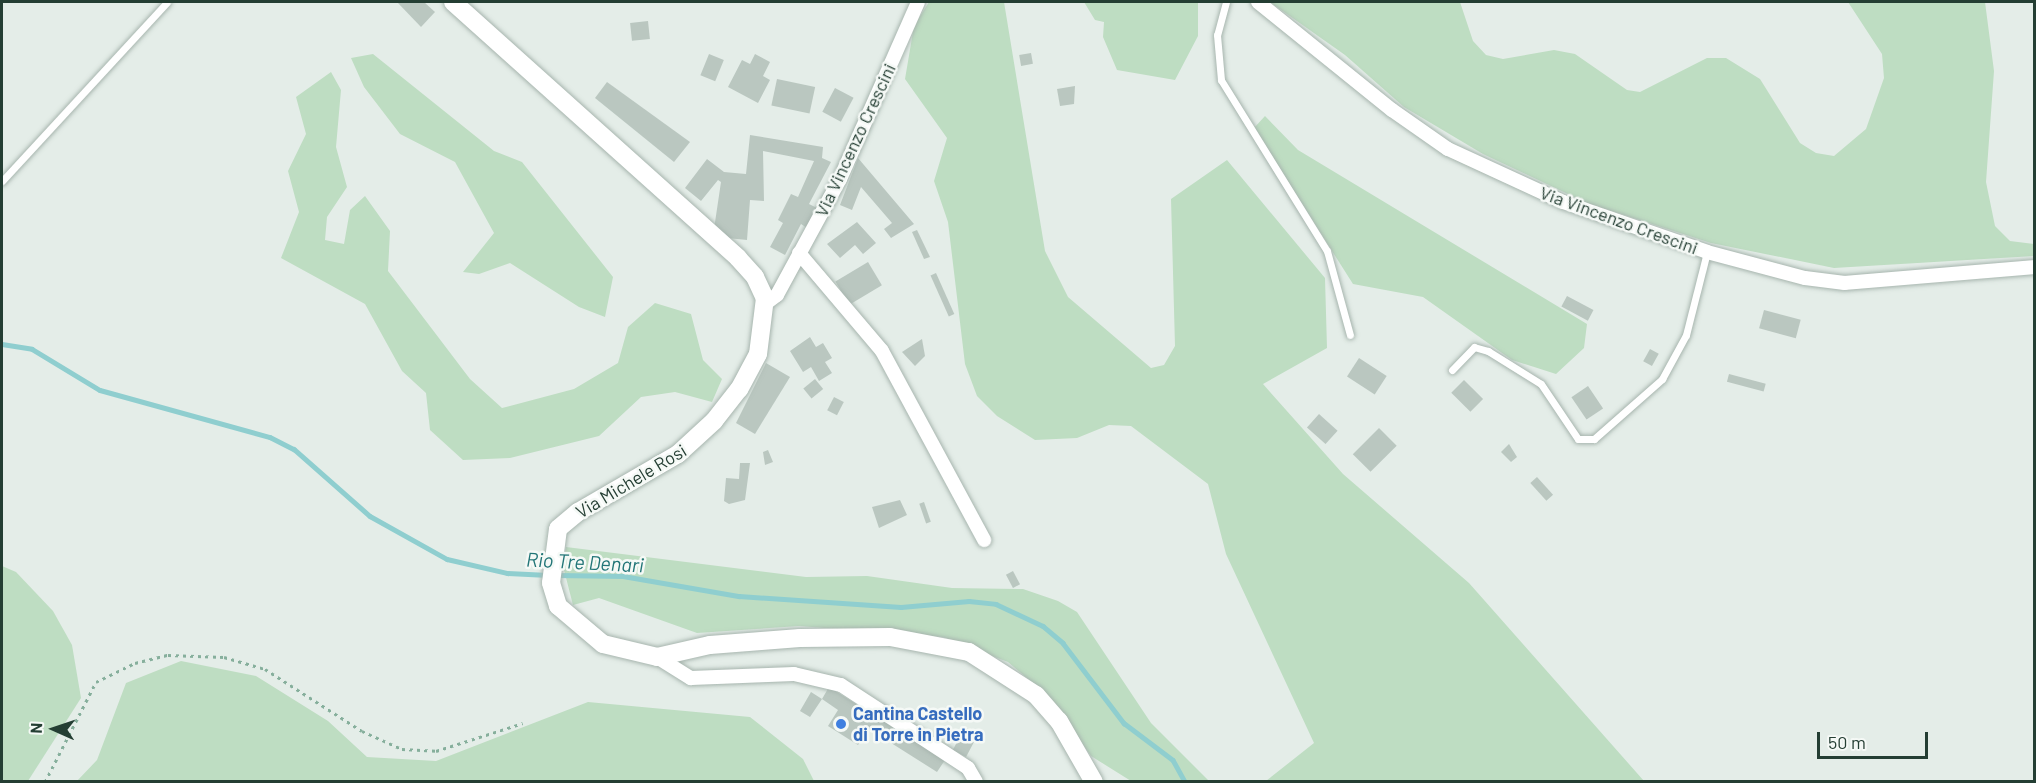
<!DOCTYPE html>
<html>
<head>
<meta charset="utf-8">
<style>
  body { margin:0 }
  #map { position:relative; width:2036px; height:783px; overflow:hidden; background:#e4ede8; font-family:Barlow,sans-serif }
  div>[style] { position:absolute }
  .green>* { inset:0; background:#beddc2 }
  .stream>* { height:4.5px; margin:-2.25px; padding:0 2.25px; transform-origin:2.25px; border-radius:2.25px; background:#8fcecf }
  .building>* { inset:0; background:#bac7c0; transform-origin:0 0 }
  .path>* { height:3px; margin-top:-1.5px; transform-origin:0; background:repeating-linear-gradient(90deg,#86af9c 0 3px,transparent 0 7.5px) }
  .roads { filter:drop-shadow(0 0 2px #a7b5ae) drop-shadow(0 0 2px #a7b5ae) }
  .lane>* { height:7px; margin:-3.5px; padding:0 3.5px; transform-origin:3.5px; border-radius:3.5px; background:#fff }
  .street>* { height:14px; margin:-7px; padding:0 7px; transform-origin:7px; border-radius:7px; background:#fff }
  .secondary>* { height:18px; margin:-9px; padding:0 9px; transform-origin:9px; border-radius:9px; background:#fff }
  .dots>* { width:16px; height:16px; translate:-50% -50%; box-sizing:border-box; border:3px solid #f5f9f6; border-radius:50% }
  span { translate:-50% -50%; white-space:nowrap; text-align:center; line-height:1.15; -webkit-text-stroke:5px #f5f9f6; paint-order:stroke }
  .street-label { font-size:18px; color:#243e33 }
  .shop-label { font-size:18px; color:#366cbe; font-weight:700 }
  .left { translate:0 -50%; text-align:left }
  .water-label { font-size:20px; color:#217577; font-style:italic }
  .frame { position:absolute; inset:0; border:3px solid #243e33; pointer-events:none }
  .north { position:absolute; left:24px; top:699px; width:60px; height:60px; -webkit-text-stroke:4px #f5f9f6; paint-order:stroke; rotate:273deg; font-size:16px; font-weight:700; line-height:24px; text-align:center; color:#243e33 }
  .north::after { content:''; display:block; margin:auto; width:21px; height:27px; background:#243e33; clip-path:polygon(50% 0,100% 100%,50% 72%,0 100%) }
  .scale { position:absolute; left:1817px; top:732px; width:111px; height:27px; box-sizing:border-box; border:3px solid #243e33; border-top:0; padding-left:8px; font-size:18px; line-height:21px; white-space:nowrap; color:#243e33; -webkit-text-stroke:4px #f5f9f6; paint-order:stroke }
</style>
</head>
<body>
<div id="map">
  <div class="green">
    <i style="clip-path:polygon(929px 2px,1004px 2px,1045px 251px,1068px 297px,1151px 368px,1164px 365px,1175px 346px,1171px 199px,1227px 160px,1325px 278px,1327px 348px,1263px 384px,1343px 474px,1469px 583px,1644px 781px,1266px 781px,1314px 743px,1226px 554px,1208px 484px,1131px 426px,1109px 425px,1077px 438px,1035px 440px,997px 416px,977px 396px,965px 364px,948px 222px,934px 181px,947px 138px,905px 79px,914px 26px)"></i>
    <i style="clip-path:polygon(1084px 2px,1198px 2px,1198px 36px,1175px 80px,1117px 70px,1103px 37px,1104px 22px,1095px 20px)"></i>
    <i style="clip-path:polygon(1270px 2px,1460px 2px,1473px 41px,1486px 55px,1503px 59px,1554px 50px,1575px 54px,1627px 90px,1640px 92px,1707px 58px,1726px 58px,1760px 79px,1800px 143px,1816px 153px,1834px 156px,1866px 129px,1884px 78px,1882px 54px,1848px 2px,1985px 2px,1994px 71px,1986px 182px,1995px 226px,2010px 241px,2034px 244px,2034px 256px,1834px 268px,1711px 243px,1587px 203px,1483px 154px,1404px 107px,1345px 55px)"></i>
    <i style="clip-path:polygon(373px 54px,494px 151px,522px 162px,613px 277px,605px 317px,579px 307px,510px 263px,479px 274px,463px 272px,494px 233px,455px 162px,400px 134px,364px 87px,351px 58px)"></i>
    <i style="clip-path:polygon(331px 72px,341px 90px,336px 147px,347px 187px,327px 217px,325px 240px,344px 244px,350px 210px,365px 196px,390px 231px,388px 271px,470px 379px,502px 408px,574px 389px,618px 363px,628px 327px,655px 303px,691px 314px,703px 360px,722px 379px,712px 402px,675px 392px,641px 397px,599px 436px,510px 458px,463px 460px,430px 430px,426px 393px,402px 371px,365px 304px,281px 258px,299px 212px,288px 171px,306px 134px,296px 97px)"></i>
    <i style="clip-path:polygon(1265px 116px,1298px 150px,1587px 324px,1584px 348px,1556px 374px,1512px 360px,1423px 297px,1353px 284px,1254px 128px)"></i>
    <i style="clip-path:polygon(566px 547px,806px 577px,867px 576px,952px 588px,1023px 589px,1058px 601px,1077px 612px,1151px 723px,1209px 781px,1131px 781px,1091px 756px,1047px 695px,1008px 662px,943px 637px,799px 626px,697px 633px,599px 598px,573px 605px,563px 566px)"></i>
    <i style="clip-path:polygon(2px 566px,16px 572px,53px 611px,72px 645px,81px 698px,28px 781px,2px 781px)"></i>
    <i style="clip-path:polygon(181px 661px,256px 676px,328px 721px,367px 757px,436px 761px,588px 702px,750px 717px,803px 759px,814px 781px,77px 781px,97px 760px,126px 683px)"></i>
  </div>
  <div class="stream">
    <i style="left:2px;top:344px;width:30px;rotate:9deg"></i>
    <i style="left:32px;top:349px;width:79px;rotate:31.1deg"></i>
    <i style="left:100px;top:390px;width:176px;rotate:15.5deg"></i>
    <i style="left:270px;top:437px;width:27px;rotate:27deg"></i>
    <i style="left:294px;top:449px;width:101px;rotate:41.4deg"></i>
    <i style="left:370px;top:516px;width:88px;rotate:29.2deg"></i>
    <i style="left:447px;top:559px;width:62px;rotate:13.1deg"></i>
    <i style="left:507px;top:573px;width:41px;rotate:2.8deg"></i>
    <i style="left:557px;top:575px;width:66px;rotate:0.9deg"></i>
    <i style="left:623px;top:576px;width:118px;rotate:9.8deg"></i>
    <i style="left:739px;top:596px;width:162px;rotate:3.9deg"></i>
    <i style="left:901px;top:607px;width:68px;rotate:-5deg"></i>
    <i style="left:969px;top:601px;width:27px;rotate:6deg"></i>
    <i style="left:996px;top:604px;width:52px;rotate:25.1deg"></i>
    <i style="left:1043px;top:626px;width:26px;rotate:40deg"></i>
    <i style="left:1063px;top:643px;width:101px;rotate:52.7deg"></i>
    <i style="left:1124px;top:723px;width:61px;rotate:37.1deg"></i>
    <i style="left:1173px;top:760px;width:25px;rotate:61deg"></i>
  </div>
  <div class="building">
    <i style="clip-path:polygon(397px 2px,424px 2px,435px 12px,421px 27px)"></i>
    <i style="left:648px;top:21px;width:18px;height:18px;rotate:84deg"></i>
    <i style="left:1031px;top:53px;width:11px;height:12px;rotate:80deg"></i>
    <i style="left:709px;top:54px;width:16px;height:23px;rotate:22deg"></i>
    <i style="clip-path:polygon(755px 54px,770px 62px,763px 76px,770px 80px,758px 103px,728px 87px,742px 60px,750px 64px)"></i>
    <i style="left:777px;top:79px;width:39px;height:27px;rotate:12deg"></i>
    <i style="clip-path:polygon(607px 82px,690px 142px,674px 162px,595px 98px)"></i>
    <i style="clip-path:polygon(1075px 86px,1074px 104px,1060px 106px,1057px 89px)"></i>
    <i style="left:835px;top:88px;width:21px;height:27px;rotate:28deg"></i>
    <i style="clip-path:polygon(750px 135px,823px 147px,822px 158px,831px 162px,809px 204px,817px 208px,807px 228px,801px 224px,785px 255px,770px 247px,783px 223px,778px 220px,791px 194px,798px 197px,814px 161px,763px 151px,764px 201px,750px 200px,747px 240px,727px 238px,714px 229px,721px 182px,718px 180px,701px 201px,685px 188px,707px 159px,724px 172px,746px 174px)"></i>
    <i style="clip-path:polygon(858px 158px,914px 224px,891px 238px,884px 229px,892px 223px,861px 187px,852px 210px,840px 205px)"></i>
    <i style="clip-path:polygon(857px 222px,876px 243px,863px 254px,855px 245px,840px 258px,827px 244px)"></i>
    <i style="clip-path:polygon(917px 230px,930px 257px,924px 259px,912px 232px)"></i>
    <i style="left:868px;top:262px;width:27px;height:38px;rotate:59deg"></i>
    <i style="left:936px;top:273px;width:45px;height:6px;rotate:66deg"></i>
    <i style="left:1567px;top:296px;width:30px;height:12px;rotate:28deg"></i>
    <i style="left:1764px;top:310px;width:38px;height:19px;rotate:15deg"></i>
    <i style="clip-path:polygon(810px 337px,816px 347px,823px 343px,832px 358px,825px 362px,832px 373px,819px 381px,811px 367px,803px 372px,790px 351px)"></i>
    <i style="clip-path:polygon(922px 339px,925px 356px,915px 366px,902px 352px)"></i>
    <i style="left:1650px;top:349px;width:10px;height:14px;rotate:29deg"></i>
    <i style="left:1359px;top:358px;width:33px;height:22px;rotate:33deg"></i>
    <i style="clip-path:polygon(766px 363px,790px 377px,755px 434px,736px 423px)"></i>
    <i style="left:1729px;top:374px;width:38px;height:8px;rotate:15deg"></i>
    <i style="left:815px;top:379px;width:13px;height:15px;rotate:51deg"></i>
    <i style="left:1464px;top:380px;width:27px;height:18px;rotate:45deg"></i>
    <i style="left:1588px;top:386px;width:27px;height:20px;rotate:56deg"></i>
    <i style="left:834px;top:397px;width:11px;height:15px;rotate:27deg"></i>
    <i style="left:1319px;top:414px;width:25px;height:18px;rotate:42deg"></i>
    <i style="left:1379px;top:428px;width:25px;height:37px;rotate:45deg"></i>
    <i style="clip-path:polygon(1509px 444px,1517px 457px,1511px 462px,1501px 452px)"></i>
    <i style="clip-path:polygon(768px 450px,773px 462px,765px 465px,763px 452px)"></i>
    <i style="clip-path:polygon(740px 463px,750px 463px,745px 500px,729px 504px,724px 501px,726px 478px,739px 479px)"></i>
    <i style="left:1537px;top:477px;width:24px;height:9px;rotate:48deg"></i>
    <i style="clip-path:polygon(900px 500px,907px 515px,879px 528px,872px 507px)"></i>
    <i style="left:924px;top:502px;width:21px;height:5px;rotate:71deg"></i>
    <i style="left:1013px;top:571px;width:15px;height:8px;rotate:62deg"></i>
    <i style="clip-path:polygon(829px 687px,945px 760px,937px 772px,869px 729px,858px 745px,828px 726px,838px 710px,822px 699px,810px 717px,800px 711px,811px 692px,822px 699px)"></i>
    <i style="left:965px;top:727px;width:15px;height:26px;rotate:28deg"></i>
  </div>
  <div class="path">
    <i style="left:45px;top:782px;width:112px;rotate:-63deg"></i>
    <i style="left:96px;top:682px;width:43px;rotate:-26deg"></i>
    <i style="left:135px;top:663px;width:34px;rotate:-14deg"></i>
    <i style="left:168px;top:655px;width:56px;rotate:2deg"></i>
    <i style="left:224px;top:657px;width:43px;rotate:16.3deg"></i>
    <i style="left:265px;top:669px;width:115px;rotate:32.6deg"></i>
    <i style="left:362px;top:731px;width:44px;rotate:24.2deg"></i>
    <i style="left:402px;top:749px;width:34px;rotate:3deg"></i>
    <i style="left:436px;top:751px;width:91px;rotate:-17.8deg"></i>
  </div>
  <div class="roads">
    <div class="lane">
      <i style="left:1226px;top:2px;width:34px;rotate:105deg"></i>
      <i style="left:1217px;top:35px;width:45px;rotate:84.9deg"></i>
      <i style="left:1221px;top:80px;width:201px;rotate:58.2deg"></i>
      <i style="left:1327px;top:251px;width:87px;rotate:74.7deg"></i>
      <i style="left:2px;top:181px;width:243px;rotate:-47.3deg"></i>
      <i style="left:1452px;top:370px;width:32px;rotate:-46deg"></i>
      <i style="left:1474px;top:347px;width:15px;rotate:16deg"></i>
      <i style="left:1488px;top:351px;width:62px;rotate:31.9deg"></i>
      <i style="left:1541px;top:384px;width:66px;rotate:56.1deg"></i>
      <i style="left:1578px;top:439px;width:16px"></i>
      <i style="left:1594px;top:439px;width:91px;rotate:-41.4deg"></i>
      <i style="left:1662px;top:379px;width:50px;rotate:-61.4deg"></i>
      <i style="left:1686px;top:335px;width:86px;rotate:-75.8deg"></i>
    </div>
    <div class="street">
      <i style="left:1258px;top:2px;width:172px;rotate:38.9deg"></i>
      <i style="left:1392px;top:110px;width:68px;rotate:34.9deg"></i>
      <i style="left:1448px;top:149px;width:127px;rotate:24.7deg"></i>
      <i style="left:1563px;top:202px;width:152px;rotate:19.1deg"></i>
      <i style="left:1707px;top:252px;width:101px;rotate:14.9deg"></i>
      <i style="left:1805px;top:278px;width:40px;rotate:7.1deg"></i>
      <i style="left:1845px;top:283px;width:190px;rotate:-4.8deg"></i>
      <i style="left:799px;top:253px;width:128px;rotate:49.7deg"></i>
      <i style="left:882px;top:351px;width:215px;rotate:61.6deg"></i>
      <i style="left:765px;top:304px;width:15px;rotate:-37deg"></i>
      <i style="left:777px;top:295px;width:132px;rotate:-61.5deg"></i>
      <i style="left:840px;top:179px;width:193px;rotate:-66.2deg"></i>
      <i style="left:657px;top:657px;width:40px;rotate:32deg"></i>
      <i style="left:691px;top:678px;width:103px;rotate:-2.2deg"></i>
      <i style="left:794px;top:674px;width:48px;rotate:13.2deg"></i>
      <i style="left:841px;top:685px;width:152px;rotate:33.2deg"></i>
      <i style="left:968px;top:768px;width:16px;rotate:60deg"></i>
    </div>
    <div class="secondary">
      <i style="left:453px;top:2px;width:383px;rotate:41.9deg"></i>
      <i style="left:738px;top:258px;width:25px;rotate:48deg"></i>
      <i style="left:755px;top:277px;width:23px;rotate:65deg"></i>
      <i style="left:765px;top:298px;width:56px;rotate:97.1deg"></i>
      <i style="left:758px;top:354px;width:40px;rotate:118deg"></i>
      <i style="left:739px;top:389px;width:41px;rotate:128deg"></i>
      <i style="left:714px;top:421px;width:49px;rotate:137.5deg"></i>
      <i style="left:678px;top:454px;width:116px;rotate:149.9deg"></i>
      <i style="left:578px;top:512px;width:26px;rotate:140deg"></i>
      <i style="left:558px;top:529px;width:54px;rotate:97.4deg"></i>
      <i style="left:551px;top:583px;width:24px;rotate:73deg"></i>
      <i style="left:558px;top:606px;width:59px;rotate:40.2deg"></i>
      <i style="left:603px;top:644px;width:56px;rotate:13.5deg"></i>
      <i style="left:657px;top:657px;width:54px;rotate:-12.8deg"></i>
      <i style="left:710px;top:645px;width:90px;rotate:-4.4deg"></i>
      <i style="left:800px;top:638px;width:90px;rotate:-0.6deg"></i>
      <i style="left:890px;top:637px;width:80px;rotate:10.8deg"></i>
      <i style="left:969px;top:652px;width:80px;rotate:32.7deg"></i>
      <i style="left:1036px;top:695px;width:35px;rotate:49deg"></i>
      <i style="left:1059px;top:721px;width:70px;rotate:60.2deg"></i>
    </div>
  </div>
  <div class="dots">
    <i style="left:841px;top:724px;background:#3f7fe0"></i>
  </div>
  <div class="street-label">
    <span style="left:855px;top:140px;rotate:-65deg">Via Vincenzo Crescini</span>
    <span style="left:1619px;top:220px;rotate:20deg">Via Vincenzo Crescini</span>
    <span style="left:631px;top:481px;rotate:-31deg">Via Michele Rosi</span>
  </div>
  <div class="shop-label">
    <span class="left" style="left:853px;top:724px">Cantina Castello<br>di Torre in Pietra</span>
  </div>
  <div class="water-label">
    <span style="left:585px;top:562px;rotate:3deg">Rio Tre Denari</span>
  </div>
  <div class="frame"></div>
  <div class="north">N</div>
  <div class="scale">50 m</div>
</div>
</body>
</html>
